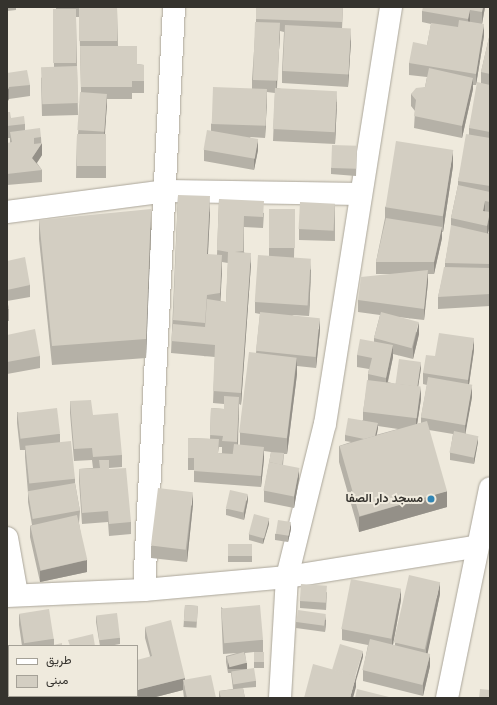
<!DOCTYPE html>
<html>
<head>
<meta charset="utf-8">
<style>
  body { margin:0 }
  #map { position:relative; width:497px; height:705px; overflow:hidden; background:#efeadd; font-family:"Nunito Sans",Vazirmatn,sans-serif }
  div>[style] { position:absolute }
  .roads { filter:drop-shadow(0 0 1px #aba69a) drop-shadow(0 0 1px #aba69a) }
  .minor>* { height:22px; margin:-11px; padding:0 11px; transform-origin:11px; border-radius:11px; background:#fff }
  .wall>* { inset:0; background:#b5b1a7; transform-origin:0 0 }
  .shaded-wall>* { inset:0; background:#949088; transform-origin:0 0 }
  .building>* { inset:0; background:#d3cec2; transform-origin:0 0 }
  .dots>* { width:11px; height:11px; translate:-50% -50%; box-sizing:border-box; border:2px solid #efeadd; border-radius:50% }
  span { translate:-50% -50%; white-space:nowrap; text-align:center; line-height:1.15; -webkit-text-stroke:4px #efeadd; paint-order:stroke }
  .poi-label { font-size:12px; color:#35332e; font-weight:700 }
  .right { translate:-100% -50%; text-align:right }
  .frame { position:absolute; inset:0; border:8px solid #35332e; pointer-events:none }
  .legend { position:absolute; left:8px; top:645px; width:130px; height:52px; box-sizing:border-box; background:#efeadd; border:1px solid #a5a197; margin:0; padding:5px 7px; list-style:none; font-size:12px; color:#35332e }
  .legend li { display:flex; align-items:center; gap:8px; height:20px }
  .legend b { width:20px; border:1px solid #a5a197 }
</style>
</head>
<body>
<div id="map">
  <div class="roads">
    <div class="minor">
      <i style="left:7px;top:212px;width:161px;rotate:-7.5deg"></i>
      <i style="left:167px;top:191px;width:194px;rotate:0.9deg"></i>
      <i style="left:7px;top:538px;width:57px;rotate:79.9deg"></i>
      <i style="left:144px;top:590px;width:584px;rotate:-87.05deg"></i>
      <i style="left:7px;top:596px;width:137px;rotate:-2.5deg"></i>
      <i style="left:144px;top:590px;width:144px;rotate:-5.2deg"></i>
      <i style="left:287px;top:577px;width:190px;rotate:-9.1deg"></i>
      <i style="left:7px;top:669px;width:16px;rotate:83deg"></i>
      <i style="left:280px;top:698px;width:121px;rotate:-86.7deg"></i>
      <i style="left:287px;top:577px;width:158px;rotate:-76.1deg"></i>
      <i style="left:325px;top:424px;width:422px;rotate:-81deg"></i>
      <i style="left:447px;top:698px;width:214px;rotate:-78.4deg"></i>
    </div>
  </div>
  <div class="wall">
    <i style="clip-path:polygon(7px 7px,16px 7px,16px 10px,7px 11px)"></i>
    <i style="clip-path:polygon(56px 7px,117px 7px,118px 46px,137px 64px,144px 65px,144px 93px,132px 93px,132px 99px,107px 99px,105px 134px,106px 134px,106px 178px,76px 178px,77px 134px,78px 134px,81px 92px,80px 47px,79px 17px,76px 17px,78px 115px,42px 116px,41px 78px,54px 67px,53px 9px,56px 9px)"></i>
    <i style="clip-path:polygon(256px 7px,343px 7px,342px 29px,351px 41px,348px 87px,282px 83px,282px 71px,284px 32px,280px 31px,277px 88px,337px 102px,335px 144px,273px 141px,275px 93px,267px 92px,265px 138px,250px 137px,258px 150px,254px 170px,204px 161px,204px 150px,211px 131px,211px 124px,252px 89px,252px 80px,256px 22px)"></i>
    <i style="clip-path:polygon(485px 7px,482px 24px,484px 36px,476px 85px,473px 85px,473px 89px,462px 138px,414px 128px,415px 111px,411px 106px,411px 94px,425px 87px,427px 77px,409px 75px,409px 63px,427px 45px,431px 24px,422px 22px,422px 11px)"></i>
    <i style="clip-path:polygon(490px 33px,490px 224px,488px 233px,490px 234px,490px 306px,438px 309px,438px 297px,445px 267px,445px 263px,451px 230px,451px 218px,458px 185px,458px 181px,469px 134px,469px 128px,481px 83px,481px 72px)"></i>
    <i style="clip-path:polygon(7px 73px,30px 85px,30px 96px,9px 99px)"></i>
    <i style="clip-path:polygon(7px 112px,11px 118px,25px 124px,25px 130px,41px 137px,42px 155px,37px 163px,42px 170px,42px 182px,7px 185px,7px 143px,10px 143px,10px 138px,7px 138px)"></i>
    <i style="clip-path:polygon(357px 146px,356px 176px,331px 174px,331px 168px)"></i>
    <i style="clip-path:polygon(evenodd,453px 166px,443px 232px,442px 232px,442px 238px,434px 274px,428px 274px,428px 282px,424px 320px,398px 317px,419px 334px,413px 359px,393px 354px,393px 357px,388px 382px,395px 384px,421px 368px,418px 387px,421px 399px,417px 424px,421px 423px,421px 417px,427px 385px,423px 384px,423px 373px,435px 356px,474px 350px,469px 385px,472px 397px,465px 433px,478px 442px,474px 464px,450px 460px,450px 453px,453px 434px,429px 430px,447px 507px,359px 532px,339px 462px,339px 446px,351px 442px,345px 441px,345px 435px,363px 420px,363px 412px,368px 380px,368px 374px,369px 369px,357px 367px,357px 355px,374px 342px,374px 338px,380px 315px,358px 312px,358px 300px,392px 274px,376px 274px,376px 262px,385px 218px,385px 207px,453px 166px,378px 426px,398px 429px,376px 435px,378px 426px)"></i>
    <i style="clip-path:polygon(evenodd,178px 195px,210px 212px,208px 255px,217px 255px,219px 199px,264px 213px,263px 228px,244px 227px,244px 252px,251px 264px,241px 405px,239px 404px,238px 445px,240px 445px,240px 432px,256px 353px,260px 314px,255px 313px,255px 302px,269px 256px,269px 209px,295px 209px,294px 258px,311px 270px,309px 316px,292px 315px,320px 330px,316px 368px,297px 366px,297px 374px,287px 454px,284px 454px,283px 465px,299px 479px,294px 508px,264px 502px,264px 491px,271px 452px,264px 451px,264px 459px,261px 487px,194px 482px,194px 470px,188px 470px,188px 438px,210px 439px,211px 408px,224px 409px,224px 404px,213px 403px,215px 357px,171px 353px,178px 195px,222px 262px,228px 263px,226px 302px,220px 301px,222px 262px,178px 195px,219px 447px,222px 447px,222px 453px,233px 453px,218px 453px,219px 447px)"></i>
    <i style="clip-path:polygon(335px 204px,335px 241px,299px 240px,299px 229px)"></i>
    <i style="clip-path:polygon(39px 220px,151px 228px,146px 358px,52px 365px,39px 239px)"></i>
    <i style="clip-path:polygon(7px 261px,30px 285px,30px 297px,7px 301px,9px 309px,9px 321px,7px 321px)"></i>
    <i style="clip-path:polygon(7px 335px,40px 356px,40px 368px,7px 374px)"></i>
    <i style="clip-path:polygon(70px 401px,93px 415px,122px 455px,122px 467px,109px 468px,109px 469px,131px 522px,131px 534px,109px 536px,108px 522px,82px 524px,79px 481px,79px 469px,93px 468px,92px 460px,74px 461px,70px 413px)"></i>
    <i style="clip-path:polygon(17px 412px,60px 434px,60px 443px,75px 479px,75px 483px,80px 511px,79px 523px,87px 572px,40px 582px,30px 537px,30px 526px,32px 525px,28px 502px,28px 493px,25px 457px,25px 450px,20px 450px,17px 423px)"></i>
    <i style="clip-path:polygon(248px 500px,244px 520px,226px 515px,226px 509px)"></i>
    <i style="clip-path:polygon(193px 504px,187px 562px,151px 558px,151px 546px)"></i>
    <i style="clip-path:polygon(269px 524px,263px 544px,249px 540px,249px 534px)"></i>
    <i style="clip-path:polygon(291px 529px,288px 542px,275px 540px,275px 534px)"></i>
    <i style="left:228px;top:544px;width:24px;height:18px"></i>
    <i style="clip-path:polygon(327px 592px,326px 610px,300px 608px,300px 601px)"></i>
    <i style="clip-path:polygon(440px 594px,427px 654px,430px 666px,423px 696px,363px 681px,363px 670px,368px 645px,342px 640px,342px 629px,401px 600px,393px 645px,395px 646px,395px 643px)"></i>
    <i style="left:185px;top:605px;width:13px;height:22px;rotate:4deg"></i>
    <i style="clip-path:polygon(221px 607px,263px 640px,263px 652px,264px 652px,264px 668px,254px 668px,254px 652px,245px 653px,247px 669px,256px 681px,256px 687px,243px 688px,245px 698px,219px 698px,219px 691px,233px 689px,231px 673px,228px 673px,226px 662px,226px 656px,237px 653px,223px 654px)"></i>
    <i style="clip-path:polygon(19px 614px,54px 639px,54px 645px,62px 646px,22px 646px,19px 625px)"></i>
    <i style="clip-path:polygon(96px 616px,120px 638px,120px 644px,109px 646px,100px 646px,96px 622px)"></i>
    <i style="clip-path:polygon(326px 620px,325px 632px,296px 628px,296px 622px)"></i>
    <i style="clip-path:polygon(145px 627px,185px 680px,216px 698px,184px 698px,183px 690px,152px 698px,108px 698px,108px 696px,137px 696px,150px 656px,145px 638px)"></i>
  </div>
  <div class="shaded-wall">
    <i style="clip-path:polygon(483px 7px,485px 7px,482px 24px,482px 12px)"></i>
    <i style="clip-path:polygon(470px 10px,470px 22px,468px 31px,468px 19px)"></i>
    <i style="clip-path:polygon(280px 23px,280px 35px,276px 93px,276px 81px)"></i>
    <i style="clip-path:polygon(484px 24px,484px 36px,476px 85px,476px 74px)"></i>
    <i style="clip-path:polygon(351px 29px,351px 41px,348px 87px,348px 76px)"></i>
    <i style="clip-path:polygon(473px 78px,473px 89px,462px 138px,462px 126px)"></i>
    <i style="clip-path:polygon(9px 87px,9px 99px,7px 103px,7px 92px)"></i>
    <i style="clip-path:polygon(267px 89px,267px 101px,265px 138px,265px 126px)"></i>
    <i style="clip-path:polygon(337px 91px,337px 102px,335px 144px,335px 132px)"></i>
    <i style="clip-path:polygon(107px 94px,107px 105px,104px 143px,104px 132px)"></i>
    <i style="clip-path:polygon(258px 139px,258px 150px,254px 170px,254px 158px)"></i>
    <i style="clip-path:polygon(42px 143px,42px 155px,32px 170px,32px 158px)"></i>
    <i style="clip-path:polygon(453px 150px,453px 166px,443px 232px,443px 216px)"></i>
    <i style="clip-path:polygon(210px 196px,210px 212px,207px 270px,207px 254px)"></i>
    <i style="clip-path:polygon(485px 201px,485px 213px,483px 211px)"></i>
    <i style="clip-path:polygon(151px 209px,151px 228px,146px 358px,146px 339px)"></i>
    <i style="clip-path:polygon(490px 212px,490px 224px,487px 238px,487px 226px)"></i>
    <i style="clip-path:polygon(442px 227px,442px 238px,434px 274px,434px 262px)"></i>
    <i style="clip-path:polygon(251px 253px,251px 264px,241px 405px,241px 393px)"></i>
    <i style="clip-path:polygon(222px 255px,222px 271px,220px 309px,220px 293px)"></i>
    <i style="clip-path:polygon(311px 259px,311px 270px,309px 316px,309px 305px)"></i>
    <i style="clip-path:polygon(428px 270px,428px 282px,424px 320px,424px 309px)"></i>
    <i style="clip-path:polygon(320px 318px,320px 330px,316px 368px,316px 357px)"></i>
    <i style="clip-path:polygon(419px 322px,419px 334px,413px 359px,413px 347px)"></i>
    <i style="clip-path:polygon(474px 338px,474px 350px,468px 391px,468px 380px)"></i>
    <i style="clip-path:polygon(393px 345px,393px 357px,386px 389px,386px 378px)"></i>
    <i style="clip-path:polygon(297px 358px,297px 374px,287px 454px,287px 439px)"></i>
    <i style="clip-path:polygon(421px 362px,421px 368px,417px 394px,417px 388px)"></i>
    <i style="clip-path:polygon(472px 385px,472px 397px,465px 436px,465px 425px)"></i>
    <i style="clip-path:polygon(421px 387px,421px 399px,416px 432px,416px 420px)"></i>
    <i style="clip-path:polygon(239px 397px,239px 409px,237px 454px,237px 442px)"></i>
    <i style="clip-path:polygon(378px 423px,378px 429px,374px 447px,374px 441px)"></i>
    <i style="clip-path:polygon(478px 436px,478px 442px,474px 464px,474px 458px)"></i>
    <i style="clip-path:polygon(264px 447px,264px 459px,261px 487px,261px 476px)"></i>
    <i style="clip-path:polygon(299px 468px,299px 479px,294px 508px,294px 497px)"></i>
    <i style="clip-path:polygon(447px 491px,447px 507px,359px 532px,359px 517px)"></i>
    <i style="clip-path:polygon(193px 492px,193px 504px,187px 562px,187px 550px)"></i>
    <i style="clip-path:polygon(248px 494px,248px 500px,244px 520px,244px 513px)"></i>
    <i style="clip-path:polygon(269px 518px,269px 524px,263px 544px,263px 538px)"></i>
    <i style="clip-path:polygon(291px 522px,291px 529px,288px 542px,288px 536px)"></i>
    <i style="clip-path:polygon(87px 560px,87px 572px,40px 582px,40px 571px)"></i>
    <i style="clip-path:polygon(440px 582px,440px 594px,426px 661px,426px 649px)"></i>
    <i style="clip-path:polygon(401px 589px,401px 600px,392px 650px,392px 638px)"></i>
    <i style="clip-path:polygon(326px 614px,326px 620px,325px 632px,325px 625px)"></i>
    <i style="clip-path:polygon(363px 651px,363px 657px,356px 681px,356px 687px,353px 698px,350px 698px)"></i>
    <i style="clip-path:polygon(430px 654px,430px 666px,423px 696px,423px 684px)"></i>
    <i style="left:247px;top:663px;width:6px;height:19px;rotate:90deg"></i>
    <i style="clip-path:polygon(185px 678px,185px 689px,183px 680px,183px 690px,152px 698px,110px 698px,110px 696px,137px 696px,137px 690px)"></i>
  </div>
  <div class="building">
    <i style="left:79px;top:7px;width:38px;height:34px"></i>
    <i style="clip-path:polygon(256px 7px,343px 7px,342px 22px,256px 19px)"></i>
    <i style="clip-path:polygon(423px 7px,483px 7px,482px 12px,470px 10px,468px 19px,422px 11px)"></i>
    <i style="left:53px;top:9px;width:23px;height:54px"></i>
    <i style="clip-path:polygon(459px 20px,484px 24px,476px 74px,409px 63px,413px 42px,427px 45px,431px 23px,458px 27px)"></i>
    <i style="left:255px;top:22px;width:25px;height:58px;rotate:2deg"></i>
    <i style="left:285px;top:25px;width:66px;height:46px;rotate:3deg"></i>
    <i style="clip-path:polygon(490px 33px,490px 74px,481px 72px)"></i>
    <i style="clip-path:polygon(80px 46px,137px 46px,137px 64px,144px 65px,144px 81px,132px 81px,132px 87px,81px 87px)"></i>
    <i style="left:77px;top:66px;width:37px;height:36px;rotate:88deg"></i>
    <i style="clip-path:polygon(429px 68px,473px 78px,462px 126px,414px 116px,416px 100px,411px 94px,416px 88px,425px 87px)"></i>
    <i style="clip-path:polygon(27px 70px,30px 85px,9px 87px,7px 92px,7px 73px)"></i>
    <i style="clip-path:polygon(477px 82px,490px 85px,490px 132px,469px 128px)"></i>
    <i style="left:213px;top:87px;width:54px;height:37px;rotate:2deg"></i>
    <i style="left:275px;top:88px;width:62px;height:41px;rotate:3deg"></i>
    <i style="left:80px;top:92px;width:27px;height:38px;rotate:4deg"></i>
    <i style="clip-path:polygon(7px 112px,10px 112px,11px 118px,24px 116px,25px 124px,7px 126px)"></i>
    <i style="clip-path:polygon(40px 128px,41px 137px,34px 138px,34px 144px,42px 143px,32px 158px,42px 170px,7px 174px,7px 143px,12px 142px,10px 132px)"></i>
    <i style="left:207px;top:130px;width:52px;height:20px;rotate:10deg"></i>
    <i style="left:77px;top:134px;width:29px;height:32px"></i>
    <i style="clip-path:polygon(466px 134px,490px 138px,490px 186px,458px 181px)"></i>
    <i style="left:396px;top:141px;width:58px;height:67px;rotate:9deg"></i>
    <i style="left:332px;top:145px;width:25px;height:23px;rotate:2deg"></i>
    <i style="clip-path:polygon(458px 185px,490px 192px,490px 202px,485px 201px,483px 211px,490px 212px,487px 226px,451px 218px)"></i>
    <i style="clip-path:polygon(178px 195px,210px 196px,207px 254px,222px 255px,220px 293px,207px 295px,205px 323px,173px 320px)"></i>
    <i style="clip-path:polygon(219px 199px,264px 201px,263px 217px,244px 216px,243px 251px,235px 252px,251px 253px,241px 393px,213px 391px,215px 345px,171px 341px,173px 324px,205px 327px,207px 299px,226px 302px,228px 252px,217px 250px)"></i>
    <i style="left:300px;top:202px;width:35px;height:27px;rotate:3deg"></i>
    <i style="clip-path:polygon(151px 209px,146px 339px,52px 346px,39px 220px)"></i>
    <i style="left:269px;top:209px;width:26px;height:39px"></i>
    <i style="clip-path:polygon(386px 218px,442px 227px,434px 262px,376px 262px)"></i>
    <i style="clip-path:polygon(451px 225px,490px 234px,490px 264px,445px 263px)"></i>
    <i style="left:258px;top:255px;width:53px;height:47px;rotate:4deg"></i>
    <i style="clip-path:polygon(25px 257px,30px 285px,7px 290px,7px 261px)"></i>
    <i style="clip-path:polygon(444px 267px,490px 268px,490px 294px,438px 297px)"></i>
    <i style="clip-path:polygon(428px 270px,424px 309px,358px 300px,361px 277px)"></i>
    <i style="clip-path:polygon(7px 299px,9px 309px,7px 309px)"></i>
    <i style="left:260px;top:312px;width:60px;height:39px;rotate:6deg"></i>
    <i style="left:381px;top:312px;width:39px;height:27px;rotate:15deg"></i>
    <i style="clip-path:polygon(35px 329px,40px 356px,7px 362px,7px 335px)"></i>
    <i style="clip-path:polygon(439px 333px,474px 338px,468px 380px,423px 373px,426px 355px,435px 356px)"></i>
    <i style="clip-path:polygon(360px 339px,393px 345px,386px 378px,368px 374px,372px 358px,357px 355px)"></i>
    <i style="left:249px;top:352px;width:48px;height:81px;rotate:7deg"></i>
    <i style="left:399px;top:359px;width:22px;height:25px;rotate:8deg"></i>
    <i style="left:428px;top:377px;width:45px;height:41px;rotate:10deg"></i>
    <i style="left:367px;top:380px;width:54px;height:32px;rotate:7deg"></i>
    <i style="clip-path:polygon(224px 396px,239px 397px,237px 442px,222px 441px,223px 436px,210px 435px,211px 408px,224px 409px)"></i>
    <i style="clip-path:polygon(91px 400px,93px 415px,118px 413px,122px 455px,93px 457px,92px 448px,74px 449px,70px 401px)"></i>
    <i style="left:57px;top:408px;width:26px;height:40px;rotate:83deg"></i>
    <i style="clip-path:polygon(348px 418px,378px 423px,375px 436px,364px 439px,345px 435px)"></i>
    <i style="left:427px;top:421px;width:73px;height:91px;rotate:74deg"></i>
    <i style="left:454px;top:431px;width:25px;height:22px;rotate:12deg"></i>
    <i style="clip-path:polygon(188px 438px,219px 439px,218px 453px,233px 454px,232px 459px,234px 444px,264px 447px,261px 476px,194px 471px,194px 458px,188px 458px)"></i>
    <i style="left:71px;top:441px;width:38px;height:46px;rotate:84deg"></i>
    <i style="clip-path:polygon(271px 452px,284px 453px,282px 465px,269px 462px,269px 463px)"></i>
    <i style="clip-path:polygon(99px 460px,109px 460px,109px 469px,126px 468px,131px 522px,109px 524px,108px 511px,82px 513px,79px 469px,100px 468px)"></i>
    <i style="left:269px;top:462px;width:31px;height:29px;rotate:11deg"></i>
    <i style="left:75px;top:483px;width:28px;height:48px;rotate:80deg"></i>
    <i style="left:158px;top:488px;width:35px;height:58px;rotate:7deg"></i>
    <i style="left:230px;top:490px;width:18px;height:19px;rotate:13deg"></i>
    <i style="left:254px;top:514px;width:16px;height:21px;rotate:15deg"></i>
    <i style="left:77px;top:515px;width:46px;height:48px;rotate:77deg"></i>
    <i style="left:278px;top:520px;width:13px;height:14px;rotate:9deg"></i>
    <i style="left:228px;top:544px;width:24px;height:12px"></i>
    <i style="left:409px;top:575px;width:32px;height:69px;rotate:13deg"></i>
    <i style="left:351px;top:579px;width:51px;height:51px;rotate:11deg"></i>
    <i style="left:301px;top:584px;width:26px;height:17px;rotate:4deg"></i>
    <i style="left:185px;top:605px;width:13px;height:16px;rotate:4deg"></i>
    <i style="left:260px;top:605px;width:35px;height:39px;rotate:85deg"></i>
    <i style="left:49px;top:609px;width:30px;height:30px;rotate:81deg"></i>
    <i style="left:298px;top:610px;width:28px;height:12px;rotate:8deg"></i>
    <i style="left:117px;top:613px;width:25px;height:21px;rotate:83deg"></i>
    <i style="clip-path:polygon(171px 620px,185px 678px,137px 690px,137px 660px,152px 656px,145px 627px)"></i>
    <i style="clip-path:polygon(93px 634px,95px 646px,70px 646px,68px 640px)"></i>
    <i style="left:370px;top:639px;width:62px;height:32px;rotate:14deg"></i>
    <i style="clip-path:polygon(62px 643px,62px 646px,49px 646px)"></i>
    <i style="left:340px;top:644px;width:24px;height:27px;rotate:17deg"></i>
    <i style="left:244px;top:652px;width:11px;height:18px;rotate:75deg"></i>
    <i style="left:254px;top:652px;width:10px;height:10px"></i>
    <i style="clip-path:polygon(313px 664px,356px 676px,350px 698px,304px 698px)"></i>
    <i style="left:254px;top:668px;width:13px;height:23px;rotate:81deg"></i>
    <i style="clip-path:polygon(211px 675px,216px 698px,187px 698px,183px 680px)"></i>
    <i style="clip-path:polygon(243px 688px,245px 698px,221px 698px,219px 691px)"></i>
    <i style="clip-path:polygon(357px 689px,393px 698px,355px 698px)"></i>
    <i style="left:480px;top:689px;width:10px;height:9px;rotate:6deg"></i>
    <i style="clip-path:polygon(56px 696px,56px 698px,49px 698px)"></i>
    <i style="left:81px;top:696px;width:25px;height:2px"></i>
  </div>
  <div class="dots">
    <i style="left:431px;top:499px;background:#3085b4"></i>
  </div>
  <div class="poi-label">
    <span class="right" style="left:423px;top:499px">مسجد دار الصفا</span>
  </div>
  <div class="frame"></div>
  <ul class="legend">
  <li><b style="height:5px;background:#fff"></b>طريق</li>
  <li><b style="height:11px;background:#d3cec2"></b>مبنى</li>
  </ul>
</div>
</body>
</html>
